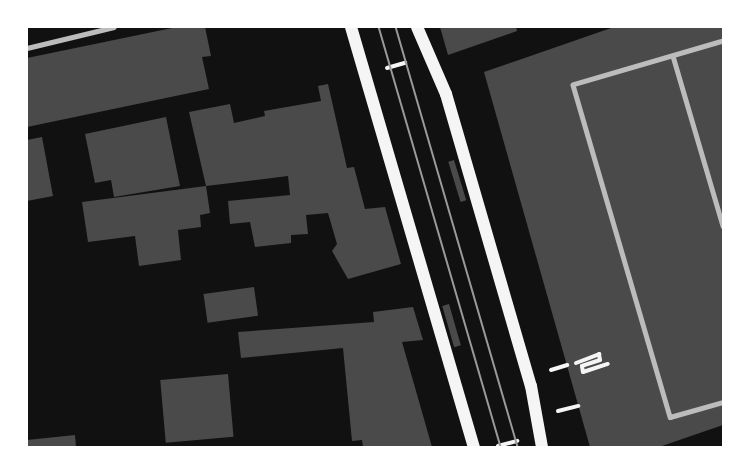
<!DOCTYPE html>
<html>
<head>
<meta charset="utf-8">
<style>
  body { margin:0 }
  #map { position:relative; width:750px; height:474px; overflow:hidden; background:#111; font-family:Manrope,sans-serif }
  div>[style] { position:absolute }
  .building>* { inset:0; background:#4a4a4a; transform-origin:0 0 }
  .path>* { height:4px; margin:-2px; padding:0 2px; transform-origin:2px; border-radius:2px; background:#f5f5f5 }
  .service>* { height:4.5px; margin:-2.25px; padding:0 2.25px; transform-origin:2.25px; border-radius:2.25px; background:#bcbcbc }
  .secondary>* { height:12px; margin:-6px; padding:0 6px; transform-origin:6px; border-radius:6px; background:#f5f5f5 }
  .tram>* { height:1.5px; margin:-0.75px; padding:0 0.75px; transform-origin:0.75px; border-radius:0.75px; background:#9a9a9a }
  span { translate:-50% -50%; white-space:nowrap; text-align:center; line-height:1.15; -webkit-text-stroke:4.5px #fff; paint-order:stroke }
  .frame { position:absolute; inset:0; border:28px solid #fff; pointer-events:none }
</style>
</head>
<body>
<div id="map">
  <div class="building">
    <i style="clip-path:polygon(177px 27px,205px 27px,211px 56px,202px 57px,209px 89px,27px 127px,27px 58px)"></i>
    <i style="clip-path:polygon(440px 27px,516px 27px,517px 31px,448px 55px)"></i>
    <i style="clip-path:polygon(614px 27px,723px 27px,723px 425px,659px 447px,590px 447px,484px 72px)"></i>
    <i style="clip-path:polygon(328px 84px,347px 168px,354px 167px,365px 209px,385px 207px,401px 264px,348px 279px,332px 251px,337px 244px,328px 213px,306px 215px,308px 234px,291px 235px,291px 243px,255px 247px,250px 222px,230px 224px,228px 201px,290px 195px,288px 176px,206px 186px,189px 112px,230px 104px,234px 123px,265px 116px,264px 111px,321px 101px,318px 86px)"></i>
    <i style="clip-path:polygon(166px 117px,180px 186px,114px 197px,111px 180px,95px 183px,85px 134px)"></i>
    <i style="clip-path:polygon(42px 137px,53px 196px,27px 201px,27px 140px)"></i>
    <i style="left:454px;top:160px;width:42px;height:6px;rotate:73deg"></i>
    <i style="clip-path:polygon(206px 186px,210px 213px,200px 215px,201px 227px,178px 230px,181px 260px,139px 266px,135px 236px,88px 242px,82px 202px)"></i>
    <i style="left:254px;top:287px;width:29px;height:51px;rotate:82deg"></i>
    <i style="left:449px;top:304px;width:43px;height:7px;rotate:74deg"></i>
    <i style="clip-path:polygon(413px 307px,423px 340px,402px 342px,432px 447px,363px 447px,362px 440px,352px 441px,343px 348px,241px 358px,238px 332px,374px 322px,373px 312px)"></i>
    <i style="left:228px;top:374px;width:63px;height:68px;rotate:85deg"></i>
    <i style="clip-path:polygon(75px 435px,76px 447px,27px 447px,27px 440px)"></i>
  </div>
  <div class="path">
    <i style="left:387px;top:68px;width:19px;rotate:-16deg"></i>
    <i style="left:576px;top:363px;width:25px;rotate:-21deg"></i>
    <i style="left:599px;top:354px;width:6px;rotate:81deg"></i>
    <i style="left:600px;top:360px;width:19px;rotate:162deg"></i>
    <i style="left:582px;top:366px;width:6px;rotate:81deg"></i>
    <i style="left:583px;top:372px;width:26px;rotate:-18deg"></i>
    <i style="left:551px;top:370px;width:17px;rotate:-17deg"></i>
    <i style="left:558px;top:411px;width:21px;rotate:-14deg"></i>
    <i style="left:498px;top:446px;width:20px;rotate:-15deg"></i>
  </div>
  <div class="service">
    <i style="left:723px;top:41px;width:156px;rotate:163.7deg"></i>
    <i style="left:573px;top:85px;width:346px;rotate:73.7deg"></i>
    <i style="left:670px;top:417px;width:55px;rotate:-15.8deg"></i>
    <i style="left:27px;top:48px;width:89px;rotate:-13.6deg"></i>
    <i style="left:673px;top:56px;width:177px;rotate:73.6deg"></i>
  </div>
  <div class="secondary">
    <i style="left:351px;top:27px;width:438px;rotate:73.7deg"></i>
    <i style="left:417px;top:27px;width:73px;rotate:66.6deg"></i>
    <i style="left:446px;top:94px;width:304px;rotate:73.8deg"></i>
    <i style="left:531px;top:386px;width:62px;rotate:79.8deg"></i>
  </div>
  <div class="tram">
    <i style="left:379px;top:27px;width:437px;rotate:73.8deg"></i>
    <i style="left:396px;top:27px;width:437px;rotate:73.8deg"></i>
  </div>
  <div class="frame"></div>
</div>
</body>
</html>
